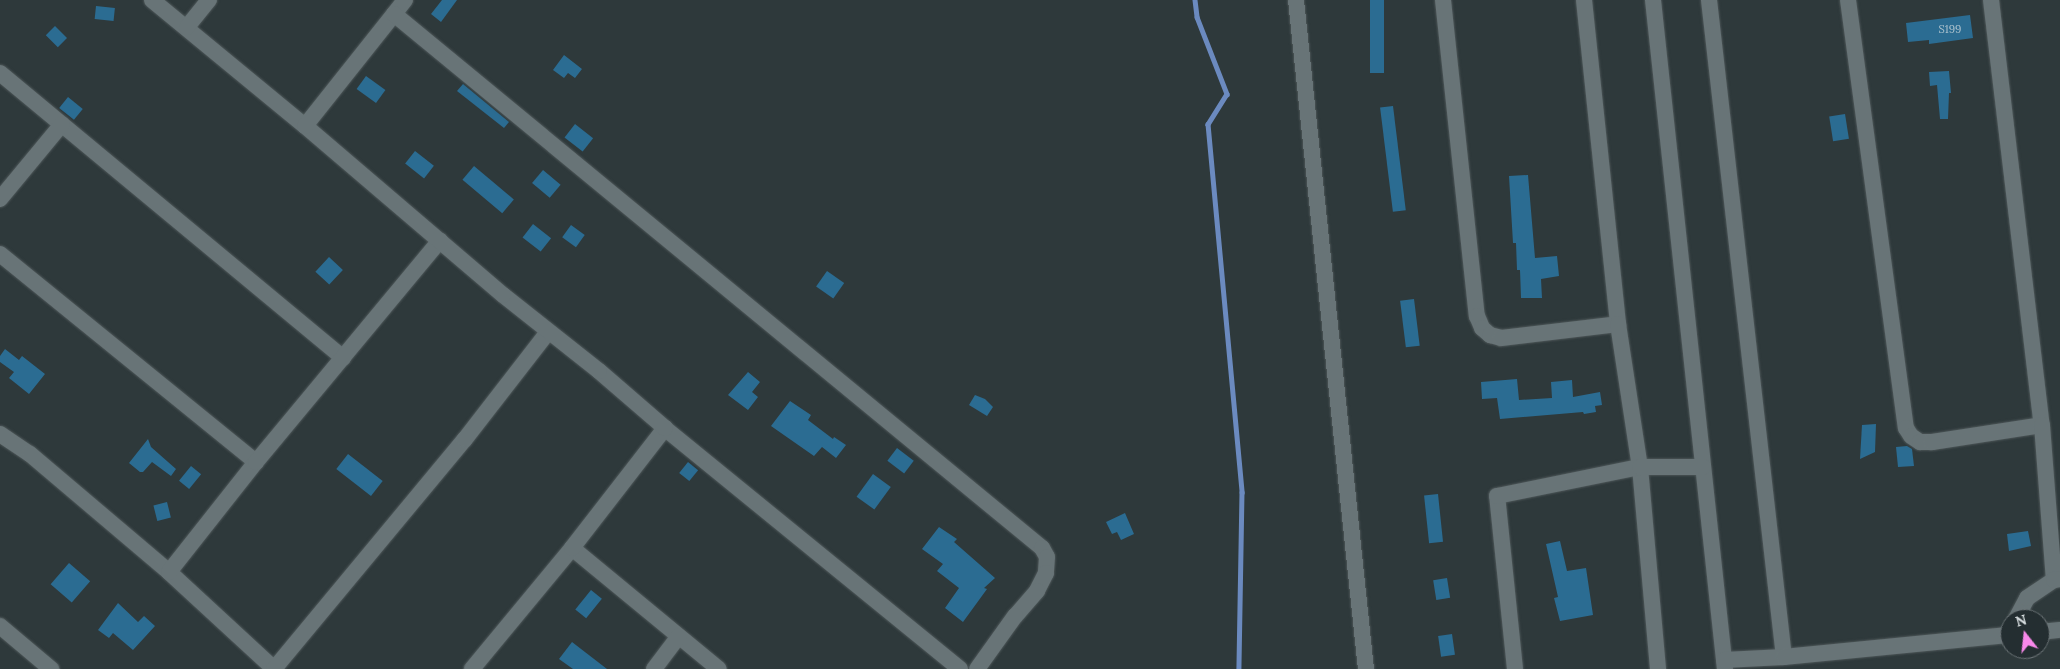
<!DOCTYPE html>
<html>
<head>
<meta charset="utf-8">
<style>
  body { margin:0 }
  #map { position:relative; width:2060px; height:669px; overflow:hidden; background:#2e393b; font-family:Lora,serif }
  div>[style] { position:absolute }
  .stream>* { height:4.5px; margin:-2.25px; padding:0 2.25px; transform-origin:2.25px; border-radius:2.25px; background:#6b8abf }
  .building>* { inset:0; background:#2b6c92; transform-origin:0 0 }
  .roads { filter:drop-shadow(0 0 1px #4d5658) drop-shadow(0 0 1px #4d5658) }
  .minor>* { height:16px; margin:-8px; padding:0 8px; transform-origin:8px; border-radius:8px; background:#687477 }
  span { translate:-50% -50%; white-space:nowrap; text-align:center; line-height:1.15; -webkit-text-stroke:4px #242e31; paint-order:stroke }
  .number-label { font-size:11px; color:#aec3ce }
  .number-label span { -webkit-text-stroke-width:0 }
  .north { position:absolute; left:2000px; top:609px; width:50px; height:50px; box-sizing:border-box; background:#242e31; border:1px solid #6d7578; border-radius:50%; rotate:344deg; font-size:14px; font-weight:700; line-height:20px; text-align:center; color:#dae0e2 }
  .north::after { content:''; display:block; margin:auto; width:18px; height:22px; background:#f888ea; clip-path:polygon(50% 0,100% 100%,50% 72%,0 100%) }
</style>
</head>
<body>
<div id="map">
  <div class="stream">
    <i style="left:1195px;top:0;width:17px;rotate:83deg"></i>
    <i style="left:1197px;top:17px;width:83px;rotate:68.7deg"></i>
    <i style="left:1227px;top:94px;width:36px;rotate:122deg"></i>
    <i style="left:1208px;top:124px;width:370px;rotate:84.7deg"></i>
    <i style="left:1242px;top:492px;width:177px;rotate:91deg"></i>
  </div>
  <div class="building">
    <i style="clip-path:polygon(442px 0,457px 0,441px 22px,431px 14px)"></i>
    <i style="left:1370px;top:0;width:14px;height:73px"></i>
    <i style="left:96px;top:6px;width:19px;height:13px;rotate:6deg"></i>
    <i style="clip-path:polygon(1970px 15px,1973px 38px,1929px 44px,1929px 40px,1908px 42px,1906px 23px)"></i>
    <i style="left:55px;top:26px;width:17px;height:13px;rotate:45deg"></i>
    <i style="clip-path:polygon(564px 55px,582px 69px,575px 78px,568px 73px,564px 78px,553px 70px)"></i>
    <i style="clip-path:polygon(1949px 71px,1951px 93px,1949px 93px,1948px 119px,1940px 119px,1937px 85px,1930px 86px,1929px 72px)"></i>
    <i style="left:366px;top:76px;width:24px;height:16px;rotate:36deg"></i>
    <i style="clip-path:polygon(463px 84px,509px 122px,504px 128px,457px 91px)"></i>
    <i style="left:68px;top:97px;width:19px;height:14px;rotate:39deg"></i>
    <i style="left:1393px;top:106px;width:105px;height:13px;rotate:83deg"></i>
    <i style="left:1845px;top:114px;width:25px;height:16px;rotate:81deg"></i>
    <i style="left:575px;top:124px;width:23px;height:17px;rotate:38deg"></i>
    <i style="left:415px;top:151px;width:24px;height:16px;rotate:38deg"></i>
    <i style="left:474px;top:166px;width:52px;height:18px;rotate:40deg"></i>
    <i style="left:543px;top:170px;width:23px;height:17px;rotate:40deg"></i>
    <i style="clip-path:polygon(1528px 175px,1535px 258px,1557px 256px,1559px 276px,1541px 279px,1542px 298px,1521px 298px,1520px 270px,1517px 270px,1516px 243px,1513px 243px,1509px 176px)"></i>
    <i style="left:533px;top:224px;width:23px;height:17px;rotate:38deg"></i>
    <i style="left:571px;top:225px;width:17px;height:15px;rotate:36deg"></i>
    <i style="left:329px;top:257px;width:19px;height:20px;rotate:43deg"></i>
    <i style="left:827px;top:271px;width:21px;height:19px;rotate:35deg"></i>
    <i style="left:1414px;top:299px;width:47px;height:14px;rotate:83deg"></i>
    <i style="clip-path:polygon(5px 349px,19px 360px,22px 356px,45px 374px,29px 394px,9px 378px,14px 372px,0 362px,0 356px)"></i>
    <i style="clip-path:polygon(748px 372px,760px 382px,752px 392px,758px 397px,748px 410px,728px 395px)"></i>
    <i style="clip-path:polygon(1517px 379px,1519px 400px,1552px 398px,1551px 382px,1572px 380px,1573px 397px,1600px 392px,1602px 405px,1595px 406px,1596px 412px,1584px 414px,1583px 412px,1500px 419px,1497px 398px,1482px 399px,1481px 382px)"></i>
    <i style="clip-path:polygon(975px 395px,985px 399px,993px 407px,987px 416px,969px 405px)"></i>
    <i style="clip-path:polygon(790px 401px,811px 415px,808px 420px,833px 439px,834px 437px,846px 445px,836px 458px,822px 447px,814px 456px,771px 426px)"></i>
    <i style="clip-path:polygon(1876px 424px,1875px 452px,1860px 459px,1862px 425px)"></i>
    <i style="clip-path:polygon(148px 439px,151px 447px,176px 469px,171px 476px,152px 462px,143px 472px,140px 472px,129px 463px)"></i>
    <i style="clip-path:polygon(1907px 446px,1912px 449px,1914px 466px,1898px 467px,1896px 447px)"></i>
    <i style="left:897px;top:448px;width:21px;height:16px;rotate:37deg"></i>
    <i style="left:348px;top:454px;width:44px;height:19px;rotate:38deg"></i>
    <i style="left:688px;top:462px;width:13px;height:14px;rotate:39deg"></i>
    <i style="left:191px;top:466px;width:13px;height:19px;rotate:39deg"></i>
    <i style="left:873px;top:474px;width:22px;height:28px;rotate:36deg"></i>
    <i style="left:1438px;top:494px;width:48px;height:14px;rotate:84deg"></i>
    <i style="left:167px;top:502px;width:16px;height:14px;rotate:76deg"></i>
    <i style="clip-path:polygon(1125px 513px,1134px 534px,1121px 540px,1117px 532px,1112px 534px,1106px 522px)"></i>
    <i style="clip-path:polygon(939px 527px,957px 539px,954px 542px,995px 578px,984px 588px,987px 589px,963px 622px,945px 608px,959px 588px,937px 571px,943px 564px,922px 549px)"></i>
    <i style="clip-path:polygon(2028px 531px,2031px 546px,2009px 551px,2007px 534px)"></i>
    <i style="clip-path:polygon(1560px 541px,1567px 571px,1586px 568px,1593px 615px,1560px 621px,1554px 598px,1558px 597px,1546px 544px)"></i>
    <i style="left:69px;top:563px;width:28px;height:28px;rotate:41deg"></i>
    <i style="left:1447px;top:578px;width:20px;height:14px;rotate:81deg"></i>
    <i style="left:591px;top:590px;width:14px;height:25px;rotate:39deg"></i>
    <i style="clip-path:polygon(118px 603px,138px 622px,144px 616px,155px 626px,133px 650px,113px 633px,109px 638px,98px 630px)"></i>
    <i style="left:1452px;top:634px;width:21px;height:14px;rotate:82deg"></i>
    <i style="clip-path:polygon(572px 642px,607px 669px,573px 669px,559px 659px)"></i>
  </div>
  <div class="roads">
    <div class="minor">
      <i style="left:152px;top:0;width:198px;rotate:39.5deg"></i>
      <i style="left:1296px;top:0;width:673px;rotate:84.03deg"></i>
      <i style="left:1443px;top:0;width:318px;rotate:83.9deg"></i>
      <i style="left:1477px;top:316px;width:13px;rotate:67deg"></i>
      <i style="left:1482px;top:328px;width:11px;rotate:41deg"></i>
      <i style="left:1490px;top:335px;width:11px;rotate:15deg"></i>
      <i style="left:1501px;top:338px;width:118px;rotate:-6.8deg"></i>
      <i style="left:1584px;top:0;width:326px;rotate:84deg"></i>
      <i style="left:1618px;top:324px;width:145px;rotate:81.3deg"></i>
      <i style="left:1640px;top:467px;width:203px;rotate:84.9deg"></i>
      <i style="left:1653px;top:0;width:673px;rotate:83.86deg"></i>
      <i style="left:1709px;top:0;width:661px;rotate:83.49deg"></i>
      <i style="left:1848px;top:0;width:432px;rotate:82.3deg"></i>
      <i style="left:1906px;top:428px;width:9px;rotate:58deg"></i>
      <i style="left:1911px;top:436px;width:11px;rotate:34deg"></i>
      <i style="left:1920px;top:442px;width:12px"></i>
      <i style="left:1932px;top:442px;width:111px;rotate:-8.8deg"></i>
      <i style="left:1991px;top:0;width:428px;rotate:83.2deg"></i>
      <i style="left:2042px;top:425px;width:155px;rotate:85.6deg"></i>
      <i style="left:394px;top:14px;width:18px;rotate:-52deg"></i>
      <i style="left:187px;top:27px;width:35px;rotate:-51deg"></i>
      <i style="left:0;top:73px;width:446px;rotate:39.7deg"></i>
      <i style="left:0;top:199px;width:97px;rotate:-50.4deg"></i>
      <i style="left:0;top:254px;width:330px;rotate:39.1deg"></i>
      <i style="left:0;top:434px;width:36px;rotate:34deg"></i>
      <i style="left:30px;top:454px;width:182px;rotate:40.3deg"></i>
      <i style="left:169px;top:572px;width:143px;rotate:42.7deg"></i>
      <i style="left:572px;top:548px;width:190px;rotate:39.5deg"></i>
      <i style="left:169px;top:572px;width:140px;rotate:-51.7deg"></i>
      <i style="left:256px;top:462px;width:288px;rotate:-50.3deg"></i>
      <i style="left:2016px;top:619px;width:24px;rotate:-62deg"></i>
      <i style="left:2027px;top:598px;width:32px;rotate:-34deg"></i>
      <i style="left:2054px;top:580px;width:6px;rotate:-9deg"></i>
      <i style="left:0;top:626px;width:67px;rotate:40.1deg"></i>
      <i style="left:2040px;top:632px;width:20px;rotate:-6deg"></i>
      <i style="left:1724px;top:660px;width:60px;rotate:-2.9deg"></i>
      <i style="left:1784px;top:657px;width:227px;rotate:-5.6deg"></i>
      <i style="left:274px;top:669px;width:299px;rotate:-50.3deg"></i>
      <i style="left:465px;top:439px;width:135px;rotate:-52.2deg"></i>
      <i style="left:472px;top:669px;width:157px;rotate:-50.4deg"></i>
      <i style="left:572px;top:548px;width:152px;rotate:-52.2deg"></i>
      <i style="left:654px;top:669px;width:41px;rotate:-52.9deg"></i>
      <i style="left:960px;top:669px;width:381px;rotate:-140.8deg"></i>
      <i style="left:665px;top:428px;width:87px;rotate:-139.2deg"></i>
      <i style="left:599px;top:371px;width:122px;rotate:-141.6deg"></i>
      <i style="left:503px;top:295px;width:260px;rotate:-139.5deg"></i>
      <i style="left:305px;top:126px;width:143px;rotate:-51.5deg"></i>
      <i style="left:394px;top:14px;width:840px;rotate:39.49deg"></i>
      <i style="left:1042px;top:548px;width:10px;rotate:61deg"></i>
      <i style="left:1047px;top:557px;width:16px;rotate:94deg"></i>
      <i style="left:1046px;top:573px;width:20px;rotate:117deg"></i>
      <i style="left:1037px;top:591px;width:33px;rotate:131deg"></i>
      <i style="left:1015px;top:616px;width:65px;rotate:125.6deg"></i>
      <i style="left:1515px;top:669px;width:174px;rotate:-95.9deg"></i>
      <i style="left:1497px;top:496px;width:146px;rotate:-11.5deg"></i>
      <i style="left:1640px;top:467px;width:63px"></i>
    </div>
  </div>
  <div class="number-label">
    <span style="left:1950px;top:29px">S199</span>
  </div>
  <div class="north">N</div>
</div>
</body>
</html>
